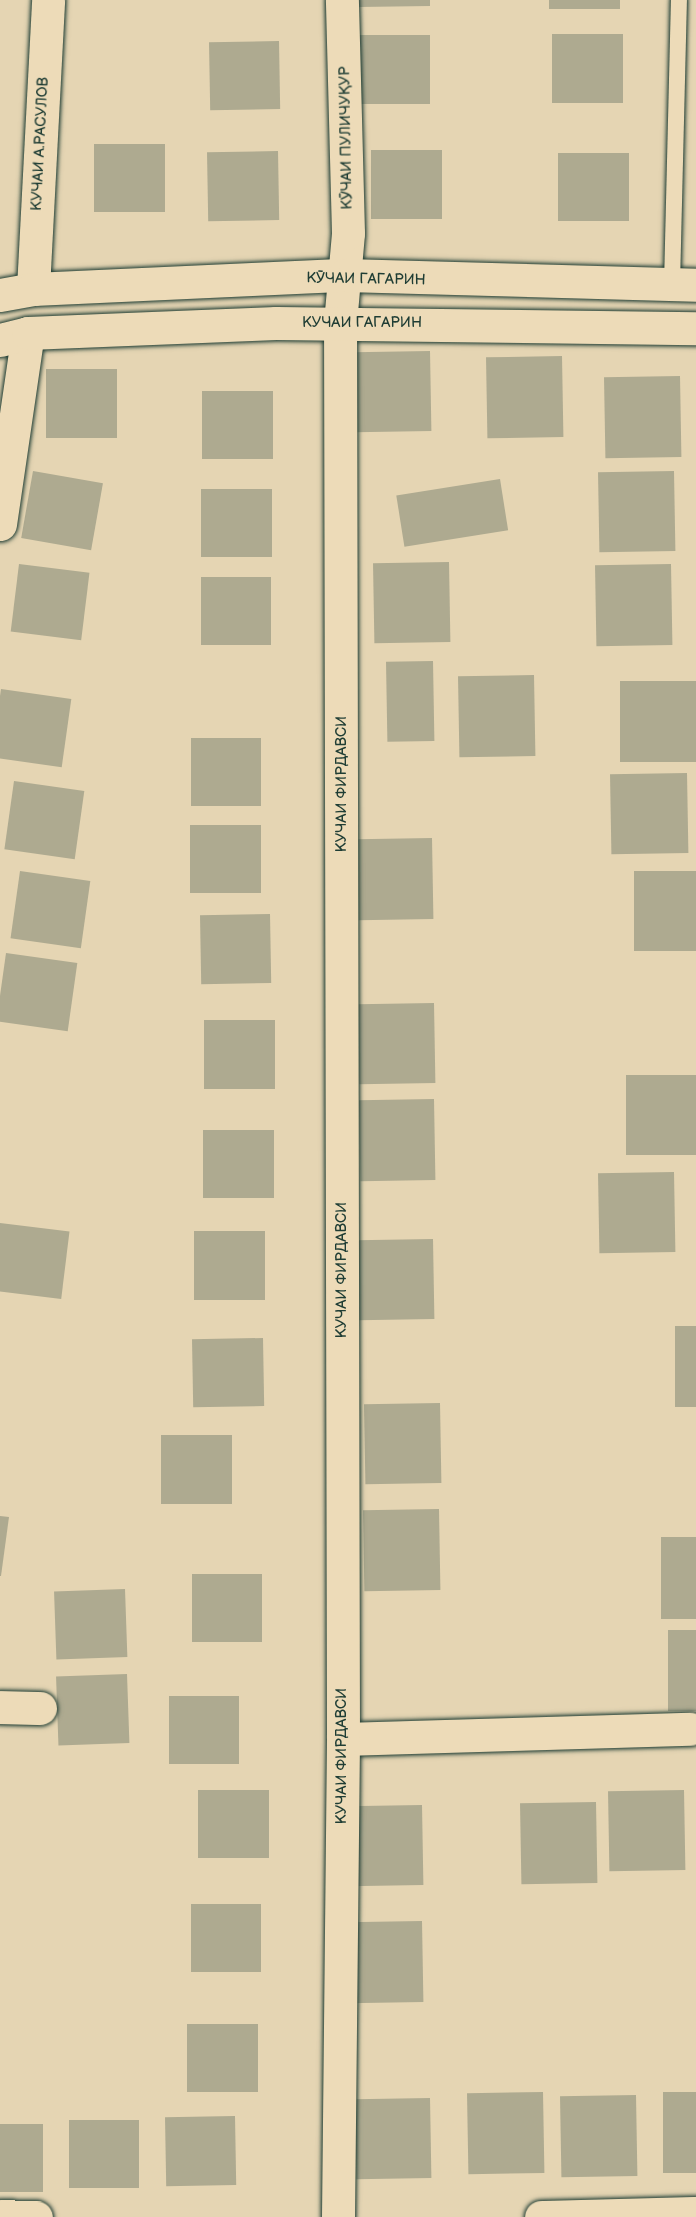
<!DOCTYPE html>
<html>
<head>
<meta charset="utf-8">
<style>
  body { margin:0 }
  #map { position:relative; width:696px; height:2217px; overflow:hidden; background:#e5d5b3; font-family:"Balsamiq Sans",sans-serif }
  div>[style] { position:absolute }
  .building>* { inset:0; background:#aeaa90; transform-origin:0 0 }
  .roads { filter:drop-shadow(0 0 2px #1f3d34) drop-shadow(0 0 2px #1f3d34) }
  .lane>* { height:16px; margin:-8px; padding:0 8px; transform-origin:8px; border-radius:8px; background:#eddbb8 }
  .street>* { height:33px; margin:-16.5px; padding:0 16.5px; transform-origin:16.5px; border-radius:16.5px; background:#eddbb8 }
  .secondary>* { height:33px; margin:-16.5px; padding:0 16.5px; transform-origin:16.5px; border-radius:16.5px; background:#eddbb8 }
  .highway>* { height:33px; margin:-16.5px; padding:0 16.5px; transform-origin:16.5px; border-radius:16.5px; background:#eddbb8 }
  span { translate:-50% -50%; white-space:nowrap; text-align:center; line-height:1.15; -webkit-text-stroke:4.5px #eddbb8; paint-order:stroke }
  .street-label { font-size:15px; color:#1f3d34 }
</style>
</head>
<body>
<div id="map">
  <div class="building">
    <i style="clip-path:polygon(359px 0,430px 0,430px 6px,359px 7px)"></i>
    <i style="left:549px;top:0;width:71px;height:9px"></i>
    <i style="left:623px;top:34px;width:69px;height:71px;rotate:90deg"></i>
    <i style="left:359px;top:35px;width:71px;height:69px"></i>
    <i style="left:279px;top:41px;width:68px;height:70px;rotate:89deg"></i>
    <i style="left:94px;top:144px;width:71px;height:68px"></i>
    <i style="left:371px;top:150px;width:71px;height:69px"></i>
    <i style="left:278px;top:151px;width:69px;height:71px;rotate:89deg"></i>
    <i style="left:629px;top:153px;width:68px;height:71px;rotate:90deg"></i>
    <i style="left:430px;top:351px;width:80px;height:76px;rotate:89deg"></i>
    <i style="left:562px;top:356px;width:81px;height:76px;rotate:89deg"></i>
    <i style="left:46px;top:369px;width:71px;height:69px"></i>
    <i style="left:680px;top:376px;width:81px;height:76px;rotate:89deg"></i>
    <i style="left:202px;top:391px;width:71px;height:68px"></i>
    <i style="left:33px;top:471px;width:71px;height:68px;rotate:10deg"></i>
    <i style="left:674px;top:471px;width:80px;height:76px;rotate:89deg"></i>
    <i style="left:500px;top:479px;width:52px;height:105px;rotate:81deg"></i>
    <i style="left:272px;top:489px;width:68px;height:71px;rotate:90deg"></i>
    <i style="left:449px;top:562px;width:80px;height:76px;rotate:89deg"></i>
    <i style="left:19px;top:564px;width:71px;height:68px;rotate:7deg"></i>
    <i style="left:671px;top:564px;width:81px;height:76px;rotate:89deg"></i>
    <i style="left:201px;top:577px;width:70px;height:68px"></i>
    <i style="left:433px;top:661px;width:80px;height:47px;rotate:89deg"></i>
    <i style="left:534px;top:675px;width:81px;height:76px;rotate:89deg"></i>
    <i style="left:696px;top:681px;width:81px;height:76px;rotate:90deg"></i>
    <i style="left:1px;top:689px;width:71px;height:69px;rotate:8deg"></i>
    <i style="left:191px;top:738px;width:70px;height:68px"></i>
    <i style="left:687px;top:773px;width:80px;height:77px;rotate:89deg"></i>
    <i style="left:14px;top:781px;width:71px;height:69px;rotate:8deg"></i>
    <i style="left:190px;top:825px;width:71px;height:68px"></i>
    <i style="left:432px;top:838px;width:81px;height:75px;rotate:89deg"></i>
    <i style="left:20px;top:871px;width:71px;height:68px;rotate:8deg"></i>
    <i style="left:696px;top:871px;width:80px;height:62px;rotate:90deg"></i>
    <i style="left:270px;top:914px;width:69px;height:70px;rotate:89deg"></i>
    <i style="left:6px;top:953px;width:72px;height:69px;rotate:8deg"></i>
    <i style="left:434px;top:1003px;width:80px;height:76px;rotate:89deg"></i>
    <i style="left:275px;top:1020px;width:69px;height:71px;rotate:90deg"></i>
    <i style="left:696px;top:1075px;width:80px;height:70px;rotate:90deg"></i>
    <i style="left:434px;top:1099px;width:81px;height:75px;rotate:89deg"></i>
    <i style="left:274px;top:1130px;width:68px;height:71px;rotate:90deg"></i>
    <i style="left:674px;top:1172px;width:80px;height:76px;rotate:89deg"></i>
    <i style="left:0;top:1223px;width:70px;height:68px;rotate:7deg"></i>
    <i style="left:265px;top:1231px;width:69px;height:71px;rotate:90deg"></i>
    <i style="left:433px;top:1239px;width:80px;height:76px;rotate:89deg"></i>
    <i style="left:675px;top:1326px;width:21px;height:81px"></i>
    <i style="left:263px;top:1338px;width:68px;height:71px;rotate:89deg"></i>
    <i style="left:440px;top:1403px;width:80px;height:76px;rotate:89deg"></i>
    <i style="left:161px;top:1435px;width:71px;height:69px"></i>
    <i style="left:439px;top:1509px;width:81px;height:76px;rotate:89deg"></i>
    <i style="clip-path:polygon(0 1516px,9px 1517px,1px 1576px,0 1576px)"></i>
    <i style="left:661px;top:1537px;width:35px;height:82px"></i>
    <i style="left:262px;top:1574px;width:68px;height:70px;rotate:90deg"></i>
    <i style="left:125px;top:1589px;width:68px;height:71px;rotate:88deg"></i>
    <i style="left:696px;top:1630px;width:81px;height:28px;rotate:90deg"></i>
    <i style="left:127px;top:1674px;width:69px;height:71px;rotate:88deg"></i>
    <i style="left:169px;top:1696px;width:70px;height:68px"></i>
    <i style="left:198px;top:1790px;width:71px;height:68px"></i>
    <i style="left:684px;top:1790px;width:80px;height:76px;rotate:89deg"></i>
    <i style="left:596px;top:1802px;width:81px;height:76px;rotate:89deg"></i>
    <i style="left:422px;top:1805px;width:80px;height:76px;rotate:89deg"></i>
    <i style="left:191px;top:1904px;width:70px;height:68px"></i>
    <i style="left:422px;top:1921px;width:81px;height:76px;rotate:89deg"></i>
    <i style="left:187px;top:2024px;width:71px;height:68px"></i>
    <i style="left:543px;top:2092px;width:81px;height:76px;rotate:89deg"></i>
    <i style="left:663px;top:2092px;width:33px;height:81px"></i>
    <i style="left:636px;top:2095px;width:81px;height:76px;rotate:89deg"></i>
    <i style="left:430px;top:2098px;width:80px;height:75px;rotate:89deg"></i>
    <i style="left:235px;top:2116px;width:69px;height:70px;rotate:89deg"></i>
    <i style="left:69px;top:2120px;width:70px;height:68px"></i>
    <i style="left:0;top:2124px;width:43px;height:68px"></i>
  </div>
  <div class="roads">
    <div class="lane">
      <i style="left:672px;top:284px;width:284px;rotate:-88.6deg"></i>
    </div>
    <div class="street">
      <i style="left:33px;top:289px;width:289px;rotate:-87deg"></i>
      <i style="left:0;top:524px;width:193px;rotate:-81.7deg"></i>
      <i style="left:0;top:1707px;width:40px;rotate:1.4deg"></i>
      <i style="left:343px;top:1739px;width:347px;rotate:-1.7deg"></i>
      <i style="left:0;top:2216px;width:36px;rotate:2deg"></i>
      <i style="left:541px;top:2217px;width:155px;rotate:-1.5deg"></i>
    </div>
    <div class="secondary">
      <i style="left:338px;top:2217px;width:478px;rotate:-89.4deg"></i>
      <i style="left:343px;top:1739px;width:1416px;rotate:-90.12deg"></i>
      <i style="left:340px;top:323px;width:90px;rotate:-84.9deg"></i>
      <i style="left:348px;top:233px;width:233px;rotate:-91.5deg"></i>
    </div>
    <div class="highway">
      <i style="left:0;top:295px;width:34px;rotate:-10deg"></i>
      <i style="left:33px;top:289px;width:312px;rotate:-2.6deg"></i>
      <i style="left:345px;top:275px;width:351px;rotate:1.6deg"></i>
      <i style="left:0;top:340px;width:29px;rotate:-14deg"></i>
      <i style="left:28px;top:333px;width:248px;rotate:-2.3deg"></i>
      <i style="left:276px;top:323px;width:420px;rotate:0.7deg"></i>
    </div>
  </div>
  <div class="street-label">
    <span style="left:346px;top:138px;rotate:-91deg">КӮЧАИ ПУЛИЧУҚУР</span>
    <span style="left:40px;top:144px;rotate:-87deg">КУЧАИ А.РАСУЛОВ</span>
    <span style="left:366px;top:279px;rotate:1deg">КӮЧАИ ГАГАРИН</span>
    <span style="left:362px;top:323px">КУЧАИ ГАГАРИН</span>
    <span style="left:342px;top:784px;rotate:-90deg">КУЧАИ ФИРДАВСИ</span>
    <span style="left:342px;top:1270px;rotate:-90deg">КУЧАИ ФИРДАВСИ</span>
    <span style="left:342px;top:1756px;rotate:-90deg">КУЧАИ ФИРДАВСИ</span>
  </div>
</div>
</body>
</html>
